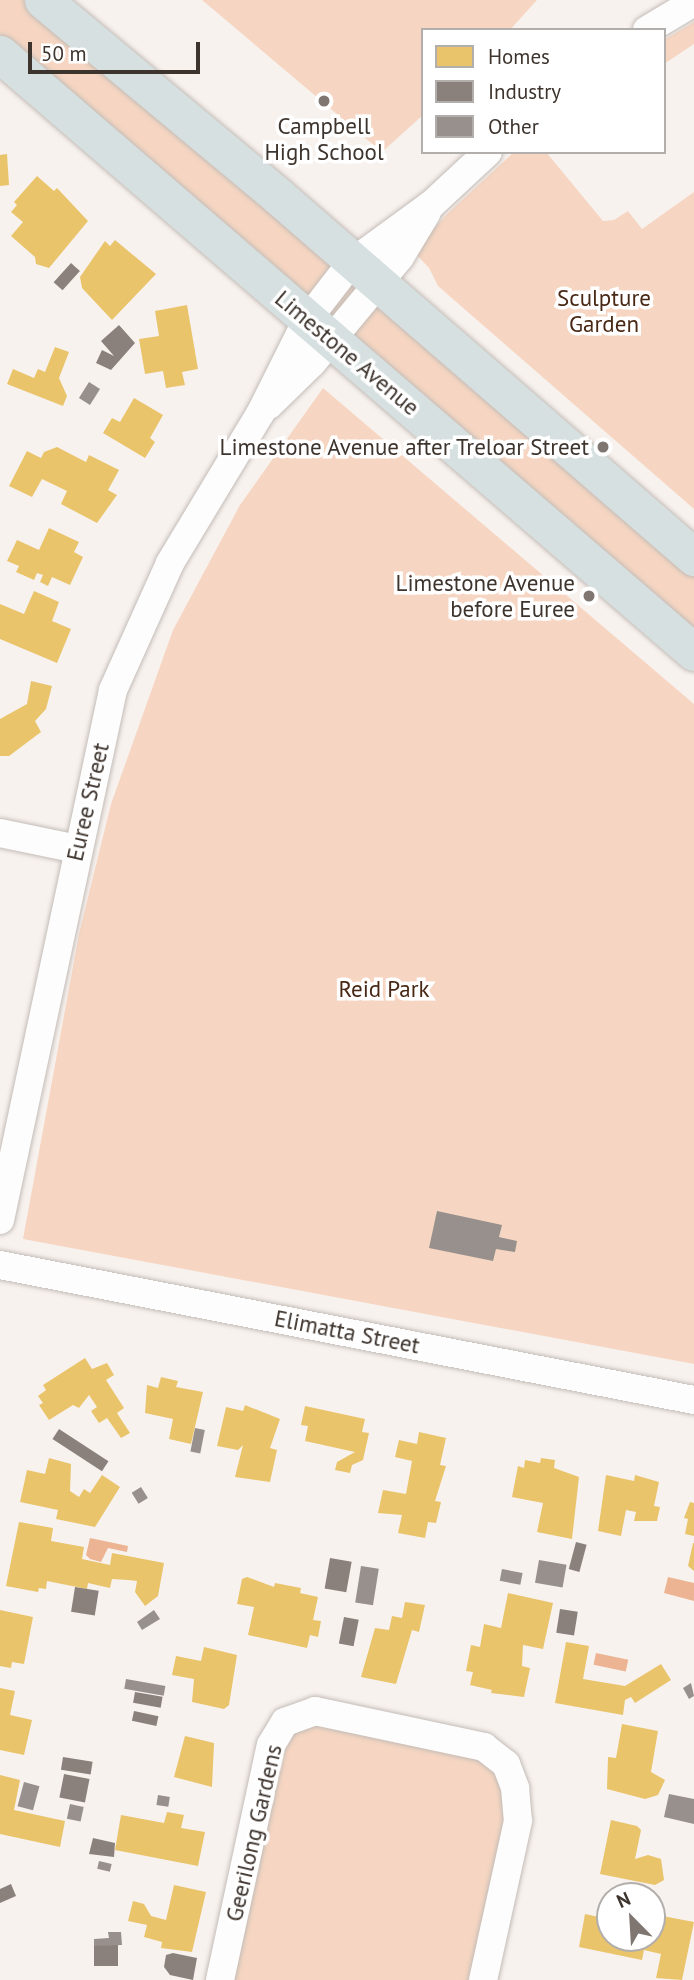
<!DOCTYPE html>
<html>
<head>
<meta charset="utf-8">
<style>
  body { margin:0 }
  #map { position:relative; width:694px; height:1980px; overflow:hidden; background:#f8f2ef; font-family:"PT Sans",sans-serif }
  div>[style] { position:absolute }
  .green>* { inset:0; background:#f6d6c2 }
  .water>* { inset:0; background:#ecb492; transform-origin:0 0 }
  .homes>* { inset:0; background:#e9c46a }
  .industry>* { inset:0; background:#8a817c; transform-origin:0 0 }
  .building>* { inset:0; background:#97908d; transform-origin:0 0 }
  .roads { filter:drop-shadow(0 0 2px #c3bcb7) drop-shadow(0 0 2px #c3bcb7) }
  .minor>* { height:28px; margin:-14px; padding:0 14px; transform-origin:14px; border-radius:14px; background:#fefdfd }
  .major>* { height:37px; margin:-18.5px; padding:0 18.5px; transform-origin:18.5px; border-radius:18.5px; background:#d7e0e0 }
  .dots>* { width:19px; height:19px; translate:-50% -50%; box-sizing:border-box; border:4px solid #fff; border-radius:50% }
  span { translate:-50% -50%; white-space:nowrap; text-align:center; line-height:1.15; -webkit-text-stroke:7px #fff; paint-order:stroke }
  .poi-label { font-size:23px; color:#3e342e }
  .right { translate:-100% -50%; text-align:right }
  .park-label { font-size:23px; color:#482814 }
  .street-label { font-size:23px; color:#3e342e }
  .legend { position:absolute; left:421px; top:28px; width:245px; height:126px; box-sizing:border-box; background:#fff; border:2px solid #b2aeab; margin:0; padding:9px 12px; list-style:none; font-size:21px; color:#3e342e }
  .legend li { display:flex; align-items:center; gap:14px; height:35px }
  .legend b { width:35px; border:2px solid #b2aeab }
  .north { position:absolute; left:596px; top:1882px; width:70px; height:70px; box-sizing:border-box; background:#fff; border:2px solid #b2aeab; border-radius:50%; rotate:336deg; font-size:19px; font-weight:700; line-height:28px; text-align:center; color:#3e342e }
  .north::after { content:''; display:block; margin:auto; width:24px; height:32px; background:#7f7672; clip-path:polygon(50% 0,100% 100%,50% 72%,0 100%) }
  .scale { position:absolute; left:28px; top:42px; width:172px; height:32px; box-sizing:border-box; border:4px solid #3e342e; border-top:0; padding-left:9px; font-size:21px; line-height:24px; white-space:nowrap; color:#3e342e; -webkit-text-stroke:5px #fff; paint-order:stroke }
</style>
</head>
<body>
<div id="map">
  <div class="green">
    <i style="clip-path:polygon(0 0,43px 0,694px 574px,694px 635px,0 39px)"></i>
    <i style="clip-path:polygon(202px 0,537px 0,510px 30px,423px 30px,423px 115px,382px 152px)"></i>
    <i style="clip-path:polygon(694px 22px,694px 44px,664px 64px,664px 40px)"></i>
    <i style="clip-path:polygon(514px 152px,546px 152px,603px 221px,614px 220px,628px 211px,642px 229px,694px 192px,694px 509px,438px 286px,429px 268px,414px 252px,445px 216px)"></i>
    <i style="clip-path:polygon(323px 388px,694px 704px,694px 1364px,23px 1239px,79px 934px,111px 804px,173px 630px,240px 505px)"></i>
    <i style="clip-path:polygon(315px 1726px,475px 1757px,502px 1778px,507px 1812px,471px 1980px,234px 1980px,284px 1752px,293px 1734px)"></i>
  </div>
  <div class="water">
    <i style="clip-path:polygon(90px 1538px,128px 1546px,127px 1552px,108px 1548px,101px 1562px,90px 1559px,86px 1555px)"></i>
    <i style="clip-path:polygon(668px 1577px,694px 1583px,694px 1601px,664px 1593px)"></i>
    <i style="left:596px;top:1653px;width:33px;height:12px;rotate:12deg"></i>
  </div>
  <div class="homes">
    <i style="clip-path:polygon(7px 154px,9px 185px,0 186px,0 155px)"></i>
    <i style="clip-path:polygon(37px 176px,54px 191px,57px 188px,88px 221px,49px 268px,36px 264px,35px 257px,11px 236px,23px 222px,11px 212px,17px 205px,14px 202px)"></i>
    <i style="clip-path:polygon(115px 240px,156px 274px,112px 320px,82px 288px,80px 277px,105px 241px,110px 246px)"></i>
    <i style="clip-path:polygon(187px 305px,198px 369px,182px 372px,185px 385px,166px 388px,163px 371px,145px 374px,139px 339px,159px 336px,155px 311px)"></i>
    <i style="clip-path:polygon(55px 347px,69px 352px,59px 378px,67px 396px,63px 406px,7px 384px,13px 369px,34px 378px,38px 369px,45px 372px)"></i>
    <i style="clip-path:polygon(134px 398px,163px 415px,150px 438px,155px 442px,145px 458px,103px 433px,112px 418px,120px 422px)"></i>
    <i style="clip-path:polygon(57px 447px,86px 462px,89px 455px,119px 470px,108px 490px,117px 495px,97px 523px,61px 504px,67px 491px,42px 479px,32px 497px,9px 486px,27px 451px,41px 458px,44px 452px)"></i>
    <i style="clip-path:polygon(49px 528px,79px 542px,74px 552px,83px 557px,70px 585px,52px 577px,48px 586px,40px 582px,43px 575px,37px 573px,34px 580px,16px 572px,19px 566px,7px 561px,17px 540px,39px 550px)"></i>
    <i style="clip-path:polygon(34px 591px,59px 602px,52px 621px,71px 629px,57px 663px,0 639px,0 604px,24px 614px)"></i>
    <i style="clip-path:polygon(31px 681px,52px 686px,46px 709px,35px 721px,41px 732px,9px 756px,0 756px,0 719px,27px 704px)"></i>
    <i style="clip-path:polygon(85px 1358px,92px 1369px,107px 1363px,114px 1375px,106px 1380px,124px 1408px,117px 1413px,130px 1433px,121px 1438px,107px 1418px,99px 1423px,91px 1411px,97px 1407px,89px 1395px,79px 1408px,73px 1405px,49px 1420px,39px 1405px,43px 1403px,38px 1396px,46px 1390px,43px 1385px)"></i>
    <i style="clip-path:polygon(161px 1377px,178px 1381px,176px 1387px,203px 1392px,191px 1444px,169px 1439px,173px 1419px,145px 1413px,147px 1385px,158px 1388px)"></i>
    <i style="clip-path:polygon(245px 1405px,280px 1419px,270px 1448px,277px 1450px,270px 1482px,235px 1477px,243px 1445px,238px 1450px,217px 1446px,226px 1407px,243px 1411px)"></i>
    <i style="clip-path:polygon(305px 1406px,365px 1419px,362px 1432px,369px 1433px,363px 1460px,352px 1465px,350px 1473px,335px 1470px,337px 1462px,355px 1452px,305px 1441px,308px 1426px,301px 1425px)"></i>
    <i style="clip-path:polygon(419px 1432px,446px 1438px,440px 1465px,446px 1466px,435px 1501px,441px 1502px,436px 1523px,428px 1522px,425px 1538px,398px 1533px,402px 1515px,378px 1513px,383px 1490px,406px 1494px,412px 1461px,395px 1457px,399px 1440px,417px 1444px)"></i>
    <i style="clip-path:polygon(49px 1458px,71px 1464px,70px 1491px,79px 1497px,84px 1489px,90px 1493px,102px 1475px,120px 1487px,95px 1527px,56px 1519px,58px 1510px,20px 1502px,27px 1470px,45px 1474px)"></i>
    <i style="clip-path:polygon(541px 1458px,555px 1460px,554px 1468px,579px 1477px,572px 1539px,537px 1532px,543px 1503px,512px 1497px,518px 1466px,524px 1468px,525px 1460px,540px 1463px)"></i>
    <i style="clip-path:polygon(606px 1475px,634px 1481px,635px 1475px,659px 1482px,654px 1506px,660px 1507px,657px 1521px,634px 1521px,636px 1512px,626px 1510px,621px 1536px,598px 1531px)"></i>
    <i style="clip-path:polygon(690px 1502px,694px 1503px,694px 1536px,685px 1534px,688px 1519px,684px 1518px)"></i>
    <i style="clip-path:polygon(19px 1522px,53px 1528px,51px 1541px,84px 1547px,82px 1559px,110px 1565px,112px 1553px,164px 1563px,158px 1596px,145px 1606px,135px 1592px,137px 1581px,128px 1580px,112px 1579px,110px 1588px,88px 1583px,87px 1589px,47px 1581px,46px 1589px,39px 1588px,38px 1592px,6px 1586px)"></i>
    <i style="clip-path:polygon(693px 1543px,694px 1543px,694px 1571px,688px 1566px)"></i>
    <i style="clip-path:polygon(247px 1577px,274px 1587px,275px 1583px,301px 1588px,300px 1593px,318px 1597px,313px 1620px,321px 1621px,318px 1637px,310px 1635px,307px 1648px,248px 1635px,254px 1607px,237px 1604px,242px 1579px)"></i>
    <i style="clip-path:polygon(508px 1593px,553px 1603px,543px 1649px,523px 1645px,522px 1666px,530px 1668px,524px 1697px,491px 1693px,492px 1690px,470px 1685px,473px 1672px,466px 1671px,471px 1645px,480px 1647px,484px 1624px,501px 1628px)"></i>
    <i style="clip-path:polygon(405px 1602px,425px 1605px,419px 1632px,412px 1630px,396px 1684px,361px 1677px,375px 1628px,389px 1630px,392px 1616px,402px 1618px)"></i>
    <i style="clip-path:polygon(0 1610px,33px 1617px,24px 1664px,12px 1662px,11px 1668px,0 1666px)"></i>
    <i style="clip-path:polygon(566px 1642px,589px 1646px,583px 1679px,625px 1686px,661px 1664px,671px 1680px,635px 1703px,631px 1697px,625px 1700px,623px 1715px,555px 1703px)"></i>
    <i style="clip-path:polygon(204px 1647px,237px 1655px,229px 1705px,224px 1709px,192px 1702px,194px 1679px,172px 1675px,176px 1656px,201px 1661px)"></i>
    <i style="clip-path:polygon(0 1688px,15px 1691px,10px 1715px,32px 1720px,24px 1755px,0 1750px)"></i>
    <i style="clip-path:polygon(622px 1724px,658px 1731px,651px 1772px,665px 1780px,658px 1795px,645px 1799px,607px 1789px,608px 1757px,616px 1758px)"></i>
    <i style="clip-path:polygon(185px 1736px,214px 1743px,212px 1787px,174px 1777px)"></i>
    <i style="clip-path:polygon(0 1775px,20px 1780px,14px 1810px,65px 1821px,60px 1847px,0 1834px)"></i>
    <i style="clip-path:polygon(167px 1812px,184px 1815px,181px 1828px,205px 1832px,198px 1866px,115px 1850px,121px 1815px,164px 1823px)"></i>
    <i style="clip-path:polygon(611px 1820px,637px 1826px,641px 1830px,635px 1859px,648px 1855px,661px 1859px,664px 1880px,655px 1885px,600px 1874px)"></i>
    <i style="clip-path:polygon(174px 1885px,206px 1892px,192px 1952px,161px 1948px,162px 1942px,144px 1937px,147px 1925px,128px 1921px,133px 1901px,144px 1904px,151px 1916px,166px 1920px)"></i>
    <i style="clip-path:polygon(610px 1913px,610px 1938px,652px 1938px,652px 1914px,694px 1922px,682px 1980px,656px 1978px,661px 1954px,644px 1950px,642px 1960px,579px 1947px,585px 1914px,608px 1919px)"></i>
  </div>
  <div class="industry">
    <i style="left:71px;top:263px;width:12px;height:26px;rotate:42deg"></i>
    <i style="clip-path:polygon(119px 325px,135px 343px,111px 370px,96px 363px,102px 350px,114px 356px,101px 341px)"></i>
    <i style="left:59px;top:1429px;width:59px;height:12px;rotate:33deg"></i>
    <i style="left:576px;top:1542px;width:11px;height:28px;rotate:15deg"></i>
    <i style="left:330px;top:1558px;width:22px;height:31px;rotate:10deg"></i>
    <i style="left:75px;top:1587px;width:24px;height:25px;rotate:9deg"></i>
    <i style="left:560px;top:1609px;width:18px;height:24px;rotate:9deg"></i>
    <i style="left:344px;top:1617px;width:15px;height:27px;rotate:11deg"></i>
    <i style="left:135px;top:1692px;width:28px;height:11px;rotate:10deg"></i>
    <i style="left:134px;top:1711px;width:25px;height:10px;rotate:12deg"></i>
    <i style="left:63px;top:1757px;width:30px;height:13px;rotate:9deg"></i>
    <i style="left:64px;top:1774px;width:26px;height:24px;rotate:11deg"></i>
    <i style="clip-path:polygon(93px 1838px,115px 1843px,114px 1857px,89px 1854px)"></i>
    <i style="clip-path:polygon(11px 1884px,16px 1896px,0 1903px,0 1889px)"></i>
    <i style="left:118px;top:1945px;width:21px;height:24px;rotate:90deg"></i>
    <i style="clip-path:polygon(173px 1953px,197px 1958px,193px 1980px,170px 1975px,164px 1967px,166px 1955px)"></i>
  </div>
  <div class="building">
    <i style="left:89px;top:382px;width:13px;height:19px;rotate:32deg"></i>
    <i style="clip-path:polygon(437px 1211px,502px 1225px,499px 1237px,517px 1241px,515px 1252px,496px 1249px,493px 1261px,429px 1248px)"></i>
    <i style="left:195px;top:1428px;width:10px;height:24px;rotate:11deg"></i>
    <i style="left:141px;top:1487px;width:13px;height:11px;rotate:58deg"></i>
    <i style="left:539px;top:1560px;width:28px;height:23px;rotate:10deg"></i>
    <i style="left:361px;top:1566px;width:18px;height:37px;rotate:9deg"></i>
    <i style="left:502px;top:1569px;width:21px;height:12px;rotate:11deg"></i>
    <i style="clip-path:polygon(154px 1610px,160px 1619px,142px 1630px,137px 1622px)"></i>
    <i style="left:126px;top:1679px;width:40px;height:10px;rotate:10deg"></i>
    <i style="clip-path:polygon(691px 1683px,694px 1696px,689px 1699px,683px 1688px)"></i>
    <i style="left:24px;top:1782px;width:16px;height:25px;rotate:15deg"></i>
    <i style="clip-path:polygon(669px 1794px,694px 1799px,694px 1824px,664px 1817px)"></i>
    <i style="left:158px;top:1795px;width:12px;height:10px;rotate:9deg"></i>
    <i style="left:70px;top:1804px;width:14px;height:15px;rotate:12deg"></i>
    <i style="left:99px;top:1861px;width:13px;height:8px;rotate:13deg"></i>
    <i style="clip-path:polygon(108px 1932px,121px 1932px,122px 1945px,94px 1946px,94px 1939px,109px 1938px)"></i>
  </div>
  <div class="roads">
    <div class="minor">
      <i style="left:647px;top:30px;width:55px;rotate:-30.8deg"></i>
      <i style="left:269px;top:405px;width:60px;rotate:-44.3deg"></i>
      <i style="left:312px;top:363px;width:138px;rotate:-50.3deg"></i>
      <i style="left:400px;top:257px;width:52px;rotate:-59deg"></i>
      <i style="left:0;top:833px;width:79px;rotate:11.7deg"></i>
      <i style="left:0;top:1220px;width:542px;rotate:-77.96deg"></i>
      <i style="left:113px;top:690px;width:139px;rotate:-65.8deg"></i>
      <i style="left:170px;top:563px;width:174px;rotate:-58.9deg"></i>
      <i style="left:260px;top:414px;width:105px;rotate:-63.4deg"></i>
      <i style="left:307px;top:320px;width:72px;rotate:-52.3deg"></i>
      <i style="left:351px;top:263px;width:100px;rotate:-36.1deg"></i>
      <i style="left:432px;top:204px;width:76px;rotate:-42.9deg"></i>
      <i style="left:0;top:1265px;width:707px;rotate:11.01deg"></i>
      <i style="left:220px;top:1980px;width:240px;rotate:-77.8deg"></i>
      <i style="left:271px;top:1745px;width:27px;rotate:-59deg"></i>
      <i style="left:285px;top:1722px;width:32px;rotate:-20deg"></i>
      <i style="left:315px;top:1711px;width:173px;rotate:12deg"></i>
      <i style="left:484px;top:1747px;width:28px;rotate:38deg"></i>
      <i style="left:506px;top:1764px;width:26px;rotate:69deg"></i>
      <i style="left:515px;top:1788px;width:33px;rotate:85deg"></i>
      <i style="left:518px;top:1821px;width:163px;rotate:102.4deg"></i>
    </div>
    <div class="major">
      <i style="left:43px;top:0;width:306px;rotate:39.8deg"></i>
      <i style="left:278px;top:196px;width:551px;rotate:40.95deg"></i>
      <i style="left:0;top:54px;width:916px;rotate:40.75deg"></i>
    </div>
  </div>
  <div class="dots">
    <i style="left:324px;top:101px;background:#7f7672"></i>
    <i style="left:603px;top:447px;background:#7f7672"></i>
    <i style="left:589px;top:596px;background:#7f7672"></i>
  </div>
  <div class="poi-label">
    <span style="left:324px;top:139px">Campbell<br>High School</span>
    <span class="right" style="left:589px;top:447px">Limestone Avenue after Treloar Street</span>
    <span class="right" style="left:575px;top:596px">Limestone Avenue<br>before Euree</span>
  </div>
  <div class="park-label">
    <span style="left:604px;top:311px">Sculpture<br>Garden</span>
    <span style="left:384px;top:989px">Reid Park</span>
  </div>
  <div class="street-label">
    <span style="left:347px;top:353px;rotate:40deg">Limestone Avenue</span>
    <span style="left:88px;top:802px;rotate:-77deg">Euree Street</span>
    <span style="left:347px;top:1332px;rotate:11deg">Elimatta Street</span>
    <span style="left:254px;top:1833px;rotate:-77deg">Geerilong Gardens</span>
  </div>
  <ul class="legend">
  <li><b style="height:19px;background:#e9c46a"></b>Homes</li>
  <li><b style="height:19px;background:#8a817c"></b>Industry</li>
  <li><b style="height:19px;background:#97908d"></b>Other</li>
  </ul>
  <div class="north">N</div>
  <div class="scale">50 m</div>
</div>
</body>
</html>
